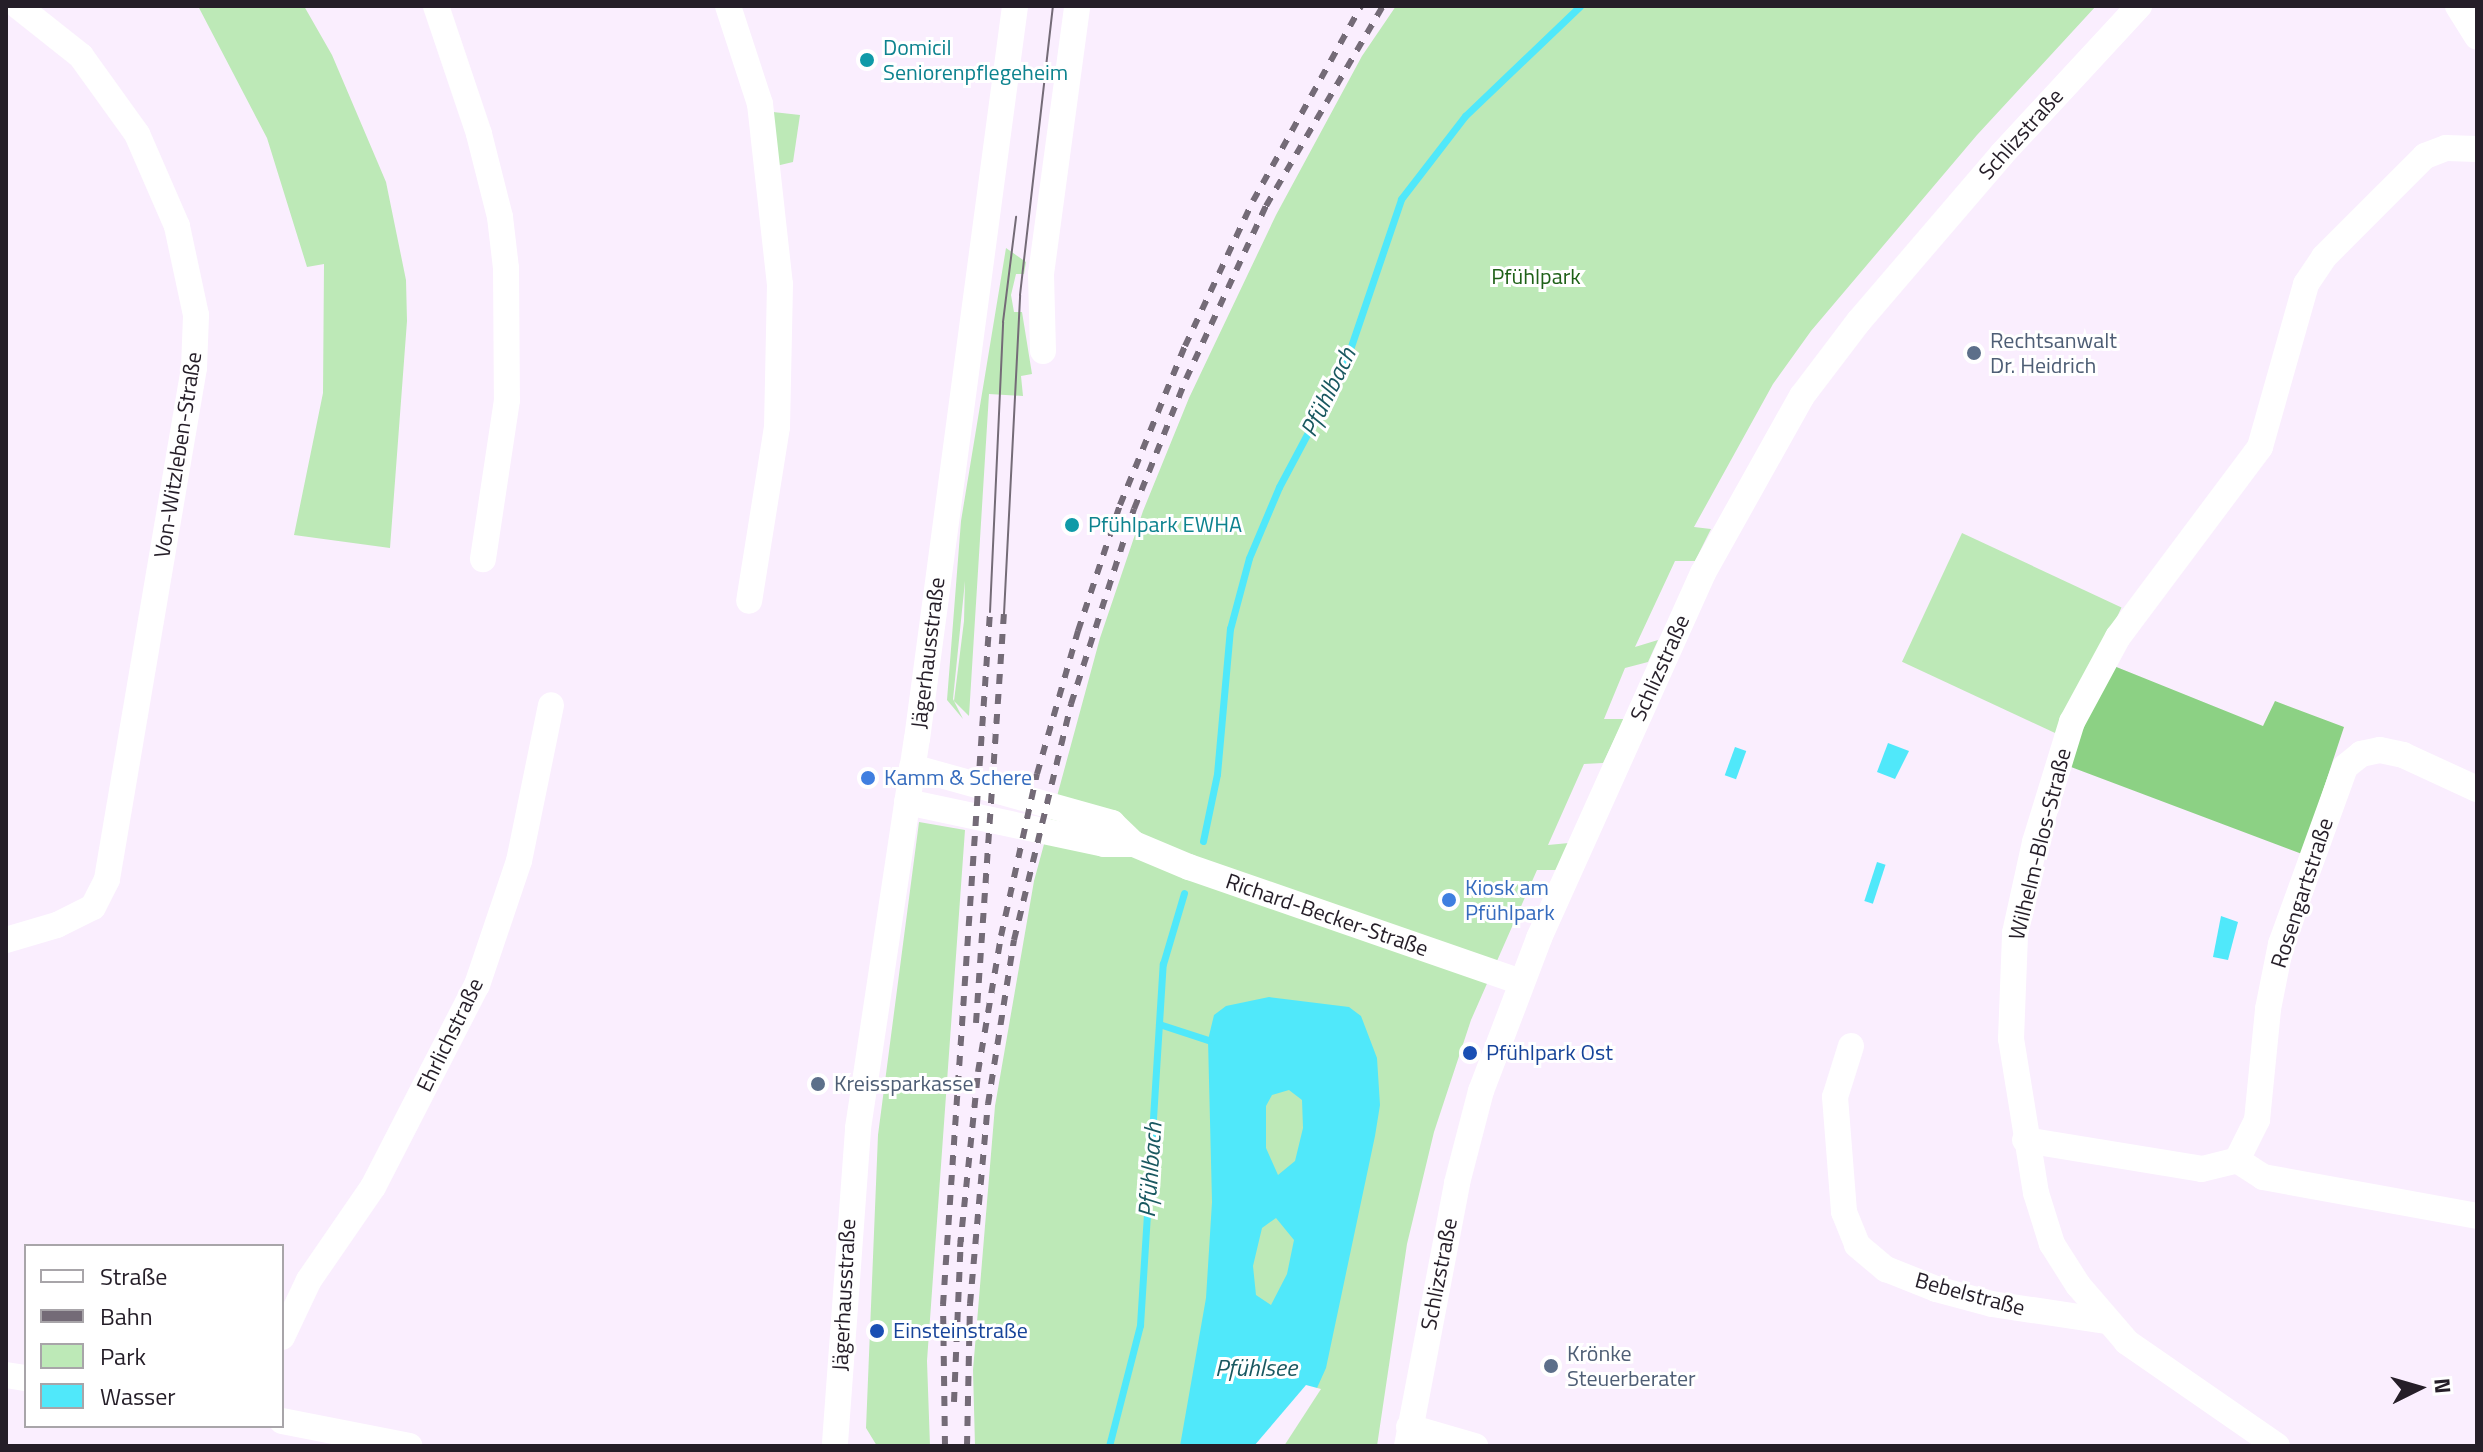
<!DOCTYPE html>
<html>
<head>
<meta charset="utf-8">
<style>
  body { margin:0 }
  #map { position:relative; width:2483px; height:1452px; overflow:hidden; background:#faeefe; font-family:"Titillium Web",sans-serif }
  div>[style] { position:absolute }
  .green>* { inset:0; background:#bde9b7; transform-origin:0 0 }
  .forest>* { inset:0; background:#8cd184 }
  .water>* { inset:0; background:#50e8fa; transform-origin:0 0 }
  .pier>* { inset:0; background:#faeefe }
  .stream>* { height:7px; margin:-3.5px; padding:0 3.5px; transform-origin:3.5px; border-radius:3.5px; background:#50e8fa }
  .minor>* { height:26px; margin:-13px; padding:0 13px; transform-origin:13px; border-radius:13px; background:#fff }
  .tram>* { height:2px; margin:-1px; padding:0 1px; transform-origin:1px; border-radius:1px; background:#746b77 }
  .rail>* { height:6px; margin-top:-3px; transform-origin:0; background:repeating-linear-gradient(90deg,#746b77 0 10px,transparent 0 20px) }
  .dots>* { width:22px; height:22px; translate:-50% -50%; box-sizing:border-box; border:4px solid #fff; border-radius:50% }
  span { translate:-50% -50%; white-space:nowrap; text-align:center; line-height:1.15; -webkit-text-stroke:6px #fff; paint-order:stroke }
  .culture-label { font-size:22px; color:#0d838f }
  .left { translate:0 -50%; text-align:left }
  .street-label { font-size:22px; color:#251e28 }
  .park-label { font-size:22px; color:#1f6118 }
  .service-label { font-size:22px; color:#4e5e75 }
  .shop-label { font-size:22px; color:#366cbe }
  .transit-label { font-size:22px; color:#164399 }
  .water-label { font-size:24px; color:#195860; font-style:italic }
  .frame { position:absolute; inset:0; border:8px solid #251e28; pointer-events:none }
  .legend { position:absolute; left:24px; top:1244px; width:260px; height:184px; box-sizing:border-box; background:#fff; border:2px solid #a8a5a9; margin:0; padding:10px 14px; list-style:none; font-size:24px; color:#251e28 }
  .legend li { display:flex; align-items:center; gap:16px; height:40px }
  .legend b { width:40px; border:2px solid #a8a5a9 }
  .north { position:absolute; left:2379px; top:1348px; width:80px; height:80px; -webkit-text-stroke:6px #fff; paint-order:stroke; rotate:85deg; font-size:22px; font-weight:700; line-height:32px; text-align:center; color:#251e28 }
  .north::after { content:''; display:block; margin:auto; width:28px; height:36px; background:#251e28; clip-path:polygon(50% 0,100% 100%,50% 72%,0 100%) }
</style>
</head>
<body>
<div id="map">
  <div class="green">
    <i style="clip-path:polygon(198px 6px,304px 6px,332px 55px,386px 182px,406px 280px,407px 321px,390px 548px,294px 535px,323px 393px,324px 264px,307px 267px,267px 138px)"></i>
    <i style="clip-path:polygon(1396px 6px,2096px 6px,1977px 135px,1811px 331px,1773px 384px,1694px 527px,1711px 529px,1695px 561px,1675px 561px,1635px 647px,1658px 640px,1648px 662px,1625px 668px,1604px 719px,1624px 719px,1603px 763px,1584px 764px,1548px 845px,1569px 843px,1557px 870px,1537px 870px,1471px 1020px,1434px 1132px,1407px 1244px,1377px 1446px,975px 1446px,973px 1370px,995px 1106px,1034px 881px,1100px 638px,1143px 511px,1189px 398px,1276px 215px,1362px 56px)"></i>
    <i style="clip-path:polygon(764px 111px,800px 115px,793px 162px,776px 166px)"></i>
    <i style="clip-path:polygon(1006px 248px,1026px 262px,1024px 274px,1016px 274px,1011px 295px,1014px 312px,1022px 312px,1032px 374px,1021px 376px,1023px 396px,989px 394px,969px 716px,954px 701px,964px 621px,965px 581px,953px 699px,963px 719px,947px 700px,961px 521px)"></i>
    <i style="left:1962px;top:533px;width:176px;height:142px;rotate:25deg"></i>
    <i style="clip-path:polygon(919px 822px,965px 830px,927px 1361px,930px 1446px,877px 1446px,866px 1428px,878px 1135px)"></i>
  </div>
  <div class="forest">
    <i style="clip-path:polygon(2109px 664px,2263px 726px,2275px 701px,2344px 727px,2302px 854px,2071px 767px,2087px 713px)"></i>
  </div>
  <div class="water">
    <i style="clip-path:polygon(1888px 743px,1909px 751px,1895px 779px,1877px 772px)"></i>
    <i style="left:1735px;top:747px;width:12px;height:30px;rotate:20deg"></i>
    <i style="left:1877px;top:862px;width:9px;height:41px;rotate:18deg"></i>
    <i style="clip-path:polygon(2221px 916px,2238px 922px,2228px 960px,2213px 957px)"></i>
    <i style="clip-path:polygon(evenodd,1269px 997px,1349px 1007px,1361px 1016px,1377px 1058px,1380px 1105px,1375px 1136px,1326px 1368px,1317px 1388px,1279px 1446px,1180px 1446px,1206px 1298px,1212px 1202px,1208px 1040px,1214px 1015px,1226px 1006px,1269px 997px,1289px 1090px,1302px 1100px,1303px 1128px,1295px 1161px,1278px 1175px,1266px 1148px,1266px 1106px,1272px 1095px,1289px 1090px,1269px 997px,1276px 1218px,1294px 1240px,1287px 1274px,1271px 1305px,1256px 1295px,1253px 1266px,1262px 1228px,1276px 1218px)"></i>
  </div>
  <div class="pier">
    <i style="clip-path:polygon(1306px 1385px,1321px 1389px,1284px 1446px,1254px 1446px)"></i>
  </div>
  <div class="stream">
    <i style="left:1203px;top:841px;width:68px;rotate:-78.2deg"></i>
    <i style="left:1217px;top:774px;width:146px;rotate:-84.9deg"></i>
    <i style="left:1230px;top:629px;width:73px;rotate:-75deg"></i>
    <i style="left:1249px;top:558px;width:77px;rotate:-67.1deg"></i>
    <i style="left:1279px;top:487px;width:143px;rotate:-62deg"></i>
    <i style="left:1346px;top:361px;width:171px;rotate:-71.2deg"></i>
    <i style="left:1401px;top:199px;width:105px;rotate:-52.4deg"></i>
    <i style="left:1465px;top:116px;width:159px;rotate:-43.7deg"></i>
    <i style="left:1159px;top:1024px;width:52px;rotate:18.1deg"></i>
    <i style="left:1109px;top:1446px;width:125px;rotate:-75.6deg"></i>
    <i style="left:1140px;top:1325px;width:362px;rotate:-86.4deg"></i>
    <i style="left:1163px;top:964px;width:74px;rotate:-73.5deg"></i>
  </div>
  <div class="minor">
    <i style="left:436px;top:6px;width:135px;rotate:71.4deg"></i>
    <i style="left:479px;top:134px;width:86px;rotate:75.8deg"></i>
    <i style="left:500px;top:217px;width:51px;rotate:83.3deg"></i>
    <i style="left:506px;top:268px;width:132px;rotate:89.6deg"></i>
    <i style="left:507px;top:400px;width:161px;rotate:98.6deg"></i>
    <i style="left:728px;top:6px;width:103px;rotate:71.9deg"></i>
    <i style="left:760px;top:104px;width:181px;rotate:83.7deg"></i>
    <i style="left:780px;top:284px;width:143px;rotate:91.2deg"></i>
    <i style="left:777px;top:427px;width:176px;rotate:99.1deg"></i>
    <i style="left:2458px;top:6px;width:36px;rotate:58deg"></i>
    <i style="left:1043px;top:351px;width:77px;rotate:-91.5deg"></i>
    <i style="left:1041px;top:274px;width:270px;rotate:-82.3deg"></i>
    <i style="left:912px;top:767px;width:208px;rotate:15.6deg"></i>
    <i style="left:1112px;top:823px;width:30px;rotate:44deg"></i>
    <i style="left:1134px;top:844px;width:60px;rotate:22.7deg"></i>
    <i style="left:1189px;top:867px;width:352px;rotate:19.1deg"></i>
    <i style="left:907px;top:802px;width:201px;rotate:12deg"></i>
    <i style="left:1104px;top:844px;width:30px"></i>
    <i style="left:6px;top:940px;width:53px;rotate:-16.4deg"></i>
    <i style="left:57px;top:925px;width:40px;rotate:-26.6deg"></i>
    <i style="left:93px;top:907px;width:31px;rotate:-63deg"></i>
    <i style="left:107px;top:879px;width:518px;rotate:-80.34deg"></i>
    <i style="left:194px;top:368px;width:53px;rotate:-87.8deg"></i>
    <i style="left:196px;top:315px;width:91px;rotate:-102.1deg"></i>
    <i style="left:177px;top:226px;width:100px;rotate:-113.5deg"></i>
    <i style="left:137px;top:134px;width:96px;rotate:-125.7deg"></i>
    <i style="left:81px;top:56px;width:80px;rotate:-141.6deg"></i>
    <i style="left:1851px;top:1046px;width:53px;rotate:107.4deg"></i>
    <i style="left:1835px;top:1097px;width:115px;rotate:85.5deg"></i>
    <i style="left:1844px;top:1212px;width:35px;rotate:68deg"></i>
    <i style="left:1857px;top:1245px;width:38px;rotate:40deg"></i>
    <i style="left:1886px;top:1269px;width:54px;rotate:21.8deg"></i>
    <i style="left:1936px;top:1289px;width:58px;rotate:15deg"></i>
    <i style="left:1992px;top:1304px;width:115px;rotate:8.5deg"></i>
    <i style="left:2025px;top:1140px;width:179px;rotate:9.3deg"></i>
    <i style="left:2202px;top:1169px;width:36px;rotate:-14deg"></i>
    <i style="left:2237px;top:1160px;width:45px;rotate:-63.4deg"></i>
    <i style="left:2257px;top:1120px;width:112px;rotate:-84.3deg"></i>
    <i style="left:2268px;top:1009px;width:66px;rotate:-78.7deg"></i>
    <i style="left:2281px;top:944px;width:188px;rotate:-70.1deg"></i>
    <i style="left:2345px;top:767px;width:21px;rotate:-39deg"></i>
    <i style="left:2361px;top:754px;width:19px;rotate:-12deg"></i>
    <i style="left:2380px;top:750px;width:24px;rotate:12deg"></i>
    <i style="left:2403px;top:755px;width:81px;rotate:24.7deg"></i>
    <i style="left:2237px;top:1160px;width:31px;rotate:33deg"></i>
    <i style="left:2263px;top:1177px;width:218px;rotate:10.3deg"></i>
    <i style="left:282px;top:1337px;width:63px;rotate:-64.7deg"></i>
    <i style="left:309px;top:1280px;width:113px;rotate:-55.5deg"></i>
    <i style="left:373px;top:1187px;width:227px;rotate:-62.8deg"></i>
    <i style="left:477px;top:985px;width:131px;rotate:-71.3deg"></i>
    <i style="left:519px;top:861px;width:159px;rotate:-78.4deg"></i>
    <i style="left:6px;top:1375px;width:20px;rotate:9deg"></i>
    <i style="left:282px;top:1421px;width:130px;rotate:11.1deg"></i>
    <i style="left:1409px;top:1427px;width:69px;rotate:16.1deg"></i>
    <i style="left:835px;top:1443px;width:316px;rotate:-85.8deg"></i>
    <i style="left:858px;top:1128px;width:393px;rotate:-81.4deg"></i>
    <i style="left:917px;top:739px;width:740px;rotate:-82.38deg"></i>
    <i style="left:1407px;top:1446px;width:268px;rotate:-79.2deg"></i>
    <i style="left:1457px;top:1183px;width:95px;rotate:-75.4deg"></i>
    <i style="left:1481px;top:1091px;width:164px;rotate:-69.2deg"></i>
    <i style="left:1539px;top:938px;width:400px;rotate:-65.8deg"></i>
    <i style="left:1703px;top:573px;width:203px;rotate:-60.8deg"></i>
    <i style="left:1802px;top:396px;width:94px;rotate:-52.8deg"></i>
    <i style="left:1859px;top:321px;width:220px;rotate:-49.4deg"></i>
    <i style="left:2002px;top:154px;width:202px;rotate:-47.2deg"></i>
    <i style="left:2277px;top:1446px;width:183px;rotate:-145.3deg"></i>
    <i style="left:2127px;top:1342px;width:75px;rotate:-130.7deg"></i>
    <i style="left:2078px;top:1285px;width:49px;rotate:-122.4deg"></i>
    <i style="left:2052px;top:1244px;width:53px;rotate:-107.4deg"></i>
    <i style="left:2036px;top:1193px;width:156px;rotate:-99.2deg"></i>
    <i style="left:2011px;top:1039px;width:106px;rotate:-87.8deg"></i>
    <i style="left:2015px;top:933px;width:93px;rotate:-77.6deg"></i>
    <i style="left:2035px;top:842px;width:126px;rotate:-72.9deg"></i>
    <i style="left:2072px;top:722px;width:97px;rotate:-61.6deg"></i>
    <i style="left:2118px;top:637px;width:237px;rotate:-53.2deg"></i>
    <i style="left:2260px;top:447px;width:169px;rotate:-74.2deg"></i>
    <i style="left:2306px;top:284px;width:32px;rotate:-56deg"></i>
    <i style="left:2324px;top:257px;width:143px;rotate:-45deg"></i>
    <i style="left:2425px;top:156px;width:22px;rotate:-21deg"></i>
    <i style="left:2446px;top:148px;width:31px;rotate:2deg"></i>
  </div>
  <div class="tram">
    <i style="left:990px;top:612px;width:290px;rotate:-87.4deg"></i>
    <i style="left:1003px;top:322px;width:106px;rotate:-82.9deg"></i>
    <i style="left:1004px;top:614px;width:319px;rotate:-87.1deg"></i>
    <i style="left:1020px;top:295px;width:291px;rotate:-83.5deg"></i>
  </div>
  <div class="rail">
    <i style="left:976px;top:1023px;width:410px;rotate:-86.1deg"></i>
    <i style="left:960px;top:1247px;width:176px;rotate:-84.1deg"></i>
    <i style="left:978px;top:1072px;width:138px;rotate:-80.4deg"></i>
    <i style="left:1001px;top:936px;width:166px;rotate:-77.5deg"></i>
    <i style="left:1037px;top:774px;width:149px;rotate:-74deg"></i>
    <i style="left:1078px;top:631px;width:133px;rotate:-71.6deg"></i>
    <i style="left:1120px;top:505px;width:172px;rotate:-67.8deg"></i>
    <i style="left:1185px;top:346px;width:160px;rotate:-64.9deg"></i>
    <i style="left:1253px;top:201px;width:223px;rotate:-61deg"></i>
    <i style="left:954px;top:1402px;width:164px;rotate:-87.6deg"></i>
    <i style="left:945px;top:1446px;width:141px;rotate:-90.8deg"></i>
    <i style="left:943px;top:1305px;width:695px;rotate:-86.12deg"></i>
    <i style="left:967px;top:1446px;width:142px;rotate:-88.8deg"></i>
    <i style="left:970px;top:1304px;width:201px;rotate:-84.9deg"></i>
    <i style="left:988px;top:1104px;width:166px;rotate:-81deg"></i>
    <i style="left:1014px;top:940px;width:243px;rotate:-76.4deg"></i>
    <i style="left:1071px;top:704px;width:205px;rotate:-72.1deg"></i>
    <i style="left:1134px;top:509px;width:140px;rotate:-68.2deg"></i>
    <i style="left:1186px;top:379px;width:191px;rotate:-65.2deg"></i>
    <i style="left:1266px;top:206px;width:232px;rotate:-59.7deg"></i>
  </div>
  <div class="dots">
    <i style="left:867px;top:60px;background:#0f9aa8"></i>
    <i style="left:1974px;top:353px;background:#5c6f8a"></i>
    <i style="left:1072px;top:525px;background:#0f9aa8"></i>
    <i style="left:868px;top:778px;background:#3f7fe0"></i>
    <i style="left:1449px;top:900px;background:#3f7fe0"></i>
    <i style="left:1470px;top:1053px;background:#1a4fb4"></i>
    <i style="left:818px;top:1084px;background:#5c6f8a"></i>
    <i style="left:877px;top:1331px;background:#1a4fb4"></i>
    <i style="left:1551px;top:1366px;background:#5c6f8a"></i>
  </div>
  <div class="culture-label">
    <span class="left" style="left:883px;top:60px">Domicil<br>Seniorenpflegeheim</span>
    <span class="left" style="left:1088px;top:525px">Pfühlpark EWHA</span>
  </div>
  <div class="street-label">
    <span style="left:2021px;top:134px;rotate:-48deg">Schlizstraße</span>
    <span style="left:178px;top:455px;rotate:-81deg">Von-Witzleben-Straße</span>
    <span style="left:928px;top:653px;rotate:-83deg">Jägerhausstraße</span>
    <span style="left:1660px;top:668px;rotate:-66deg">Schlizstraße</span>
    <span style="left:2040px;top:844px;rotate:-76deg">Wilhelm-Blos-Straße</span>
    <span style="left:2302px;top:893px;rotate:-72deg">Rosengartstraße</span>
    <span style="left:1327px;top:915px;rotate:19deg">Richard-Becker-Straße</span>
    <span style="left:450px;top:1035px;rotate:-64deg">Ehrlichstraße</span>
    <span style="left:1439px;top:1274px;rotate:-79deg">Schlizstraße</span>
    <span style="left:1970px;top:1294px;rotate:15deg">Bebelstraße</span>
    <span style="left:844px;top:1295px;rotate:-87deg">Jägerhausstraße</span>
  </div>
  <div class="park-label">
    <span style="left:1536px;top:277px">Pfühlpark</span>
  </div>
  <div class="service-label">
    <span class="left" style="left:1990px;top:353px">Rechtsanwalt<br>Dr. Heidrich</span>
    <span class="left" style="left:834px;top:1084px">Kreissparkasse</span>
    <span class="left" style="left:1567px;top:1366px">Krönke<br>Steuerberater</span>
  </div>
  <div class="shop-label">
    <span class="left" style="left:884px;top:778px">Kamm &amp; Schere</span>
    <span class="left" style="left:1465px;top:900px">Kiosk am<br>Pfühlpark</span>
  </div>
  <div class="transit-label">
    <span class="left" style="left:1486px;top:1053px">Pfühlpark Ost</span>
    <span class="left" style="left:893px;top:1331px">Einsteinstraße</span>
  </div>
  <div class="water-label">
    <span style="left:1328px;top:392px;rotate:-64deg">Pfühlbach</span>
    <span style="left:1150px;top:1170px;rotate:-86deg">Pfühlbach</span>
    <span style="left:1256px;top:1368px">Pfühlsee</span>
  </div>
  <div class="frame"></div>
  <ul class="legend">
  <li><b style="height:10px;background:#fff"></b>Straße</li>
  <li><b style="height:10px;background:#746b77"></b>Bahn</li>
  <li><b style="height:22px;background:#bde9b7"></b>Park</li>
  <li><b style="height:22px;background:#50e8fa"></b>Wasser</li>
  </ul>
  <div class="north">N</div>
</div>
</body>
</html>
